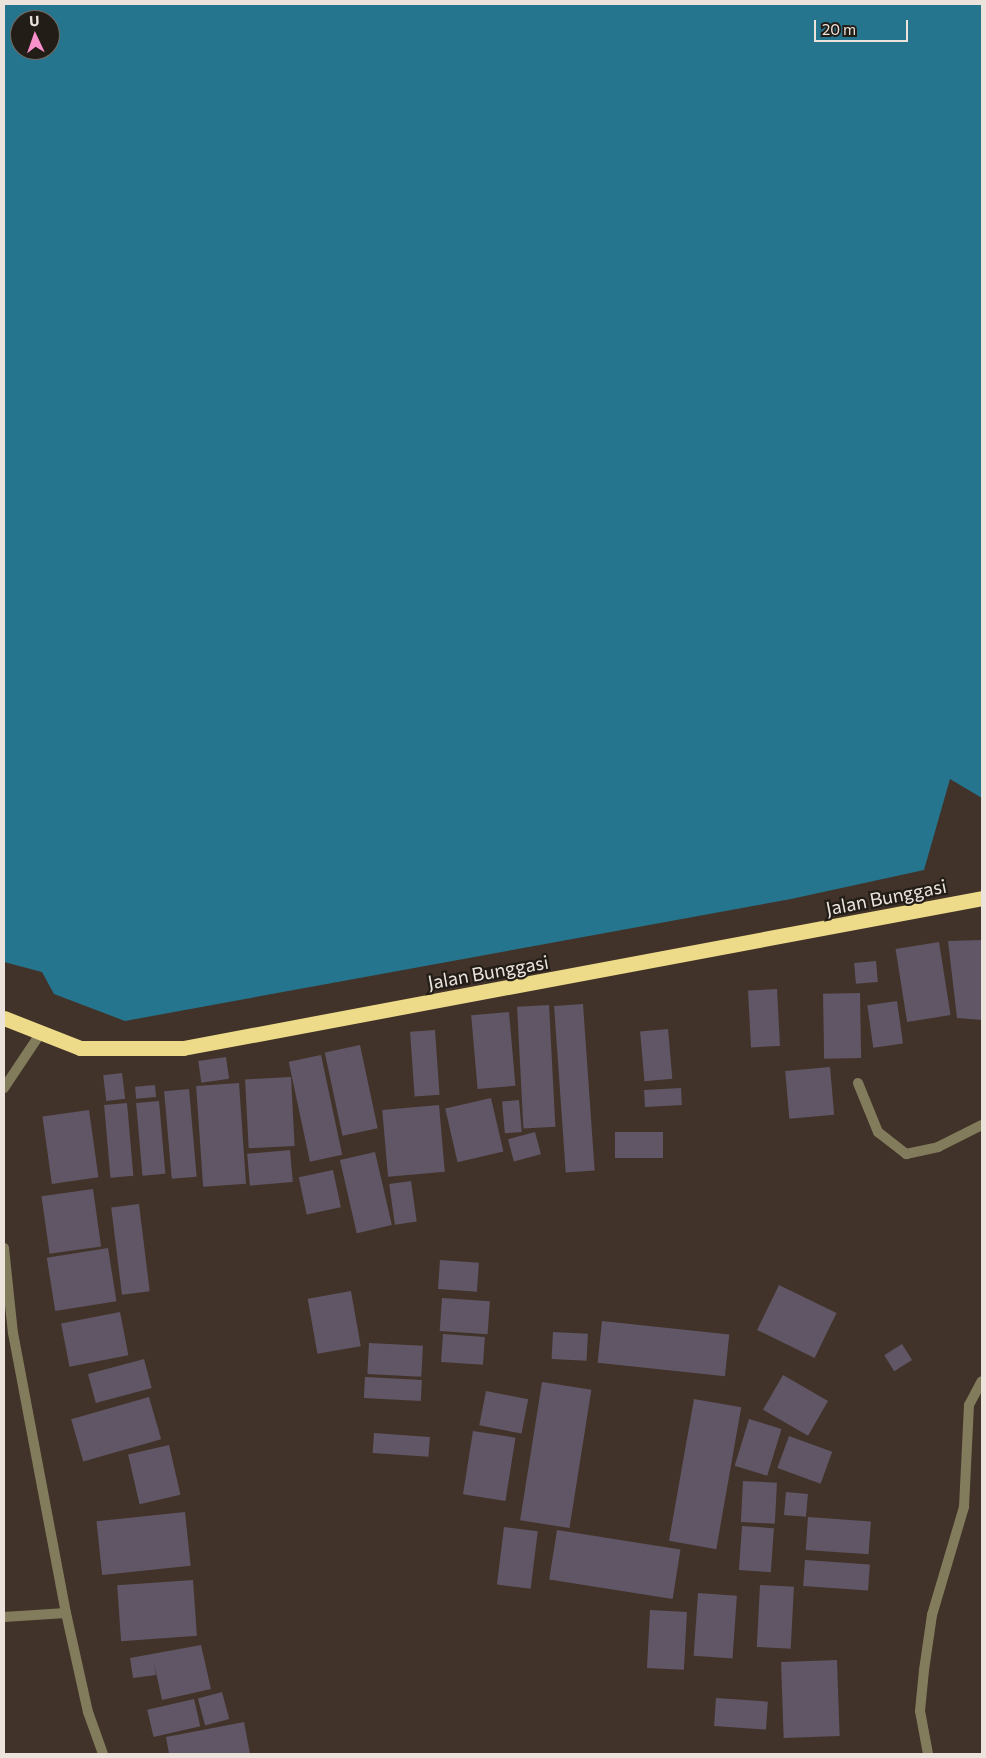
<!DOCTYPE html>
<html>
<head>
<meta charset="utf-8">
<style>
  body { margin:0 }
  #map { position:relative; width:986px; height:1758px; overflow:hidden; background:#413329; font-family:Commissioner,sans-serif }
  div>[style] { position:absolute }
  .water>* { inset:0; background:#26758e }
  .building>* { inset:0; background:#605665; transform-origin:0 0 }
  .street>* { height:10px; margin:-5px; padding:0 5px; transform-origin:5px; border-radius:5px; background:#837c5c }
  .highway>* { height:15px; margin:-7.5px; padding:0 7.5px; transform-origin:7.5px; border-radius:7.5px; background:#eedb89 }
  span { translate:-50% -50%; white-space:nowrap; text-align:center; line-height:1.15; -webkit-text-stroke:4.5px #231d18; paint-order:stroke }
  .street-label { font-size:19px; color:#ebe3dc }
  .frame { position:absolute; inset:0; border:5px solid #ebe3dc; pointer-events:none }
  .north { position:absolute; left:10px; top:10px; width:50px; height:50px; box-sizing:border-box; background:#231d18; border:1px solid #736c66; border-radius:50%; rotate:357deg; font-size:14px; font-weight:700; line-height:20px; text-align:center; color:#ebe3dc }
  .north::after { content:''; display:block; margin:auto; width:18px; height:22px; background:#f890cb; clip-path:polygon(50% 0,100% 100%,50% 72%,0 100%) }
  .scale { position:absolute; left:814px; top:20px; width:94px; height:22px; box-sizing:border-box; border:2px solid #ebe3dc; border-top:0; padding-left:6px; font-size:15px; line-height:18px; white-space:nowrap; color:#ebe3dc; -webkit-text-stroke:4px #231d18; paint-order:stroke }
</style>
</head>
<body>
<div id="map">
  <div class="water">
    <i style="clip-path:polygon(evenodd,4px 4px,982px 4px,982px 798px,950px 779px,924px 870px,791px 899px,125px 1021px,54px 994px,42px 972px,4px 962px,4px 4px,20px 20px,50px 20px,50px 50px,20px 50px,20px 20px)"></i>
  </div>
  <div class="building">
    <i style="clip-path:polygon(982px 940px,982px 1020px,957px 1018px,948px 941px)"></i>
    <i style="left:939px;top:942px;width:74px;height:44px;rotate:81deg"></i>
    <i style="left:876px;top:961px;width:21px;height:22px;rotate:85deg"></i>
    <i style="left:777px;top:989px;width:57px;height:29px;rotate:87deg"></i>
    <i style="left:860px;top:993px;width:65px;height:37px;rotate:89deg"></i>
    <i style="left:897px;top:1001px;width:43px;height:30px;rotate:82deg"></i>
    <i style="left:583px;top:1004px;width:167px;height:29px;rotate:86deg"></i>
    <i style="left:549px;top:1005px;width:122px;height:32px;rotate:87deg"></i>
    <i style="left:509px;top:1012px;width:74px;height:38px;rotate:85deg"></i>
    <i style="left:668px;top:1029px;width:50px;height:28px;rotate:85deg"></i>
    <i style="left:435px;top:1030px;width:65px;height:25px;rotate:86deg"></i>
    <i style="left:360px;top:1045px;width:85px;height:36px;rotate:78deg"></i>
    <i style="left:321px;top:1055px;width:102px;height:33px;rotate:78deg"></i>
    <i style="left:226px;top:1057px;width:22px;height:28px;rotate:82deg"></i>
    <i style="left:830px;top:1067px;width:48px;height:45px;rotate:85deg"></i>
    <i style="left:122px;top:1073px;width:26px;height:19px;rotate:83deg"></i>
    <i style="left:291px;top:1077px;width:69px;height:46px;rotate:87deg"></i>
    <i style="left:239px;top:1083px;width:101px;height:43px;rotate:86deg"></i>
    <i style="left:155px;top:1085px;width:12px;height:20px;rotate:85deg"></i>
    <i style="left:681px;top:1088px;width:17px;height:37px;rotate:87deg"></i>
    <i style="left:189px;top:1089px;width:88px;height:25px;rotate:85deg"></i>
    <i style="left:491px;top:1098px;width:55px;height:47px;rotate:77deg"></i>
    <i style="left:519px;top:1100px;width:32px;height:17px;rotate:85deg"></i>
    <i style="left:159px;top:1101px;width:73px;height:23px;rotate:85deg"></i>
    <i style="left:127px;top:1103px;width:73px;height:23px;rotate:85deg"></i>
    <i style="left:439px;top:1105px;width:67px;height:57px;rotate:85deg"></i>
    <i style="left:89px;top:1110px;width:68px;height:47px;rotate:82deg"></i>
    <i style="left:535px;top:1132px;width:23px;height:28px;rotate:75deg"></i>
    <i style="left:615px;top:1132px;width:48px;height:26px"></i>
    <i style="left:290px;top:1150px;width:32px;height:43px;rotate:85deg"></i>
    <i style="left:375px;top:1152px;width:75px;height:36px;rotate:77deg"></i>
    <i style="left:333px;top:1170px;width:38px;height:35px;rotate:78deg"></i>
    <i style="left:411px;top:1181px;width:41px;height:22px;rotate:82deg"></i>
    <i style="left:93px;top:1189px;width:58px;height:52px;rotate:82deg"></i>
    <i style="left:139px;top:1204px;width:88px;height:28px;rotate:83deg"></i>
    <i style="left:108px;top:1248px;width:54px;height:62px;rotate:81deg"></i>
    <i style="left:440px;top:1260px;width:39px;height:29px;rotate:4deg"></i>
    <i style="left:779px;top:1285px;width:64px;height:50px;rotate:26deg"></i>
    <i style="left:351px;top:1291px;width:56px;height:44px;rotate:80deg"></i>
    <i style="left:442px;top:1298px;width:48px;height:33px;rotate:4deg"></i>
    <i style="left:120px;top:1312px;width:44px;height:60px;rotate:79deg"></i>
    <i style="left:602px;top:1321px;width:128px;height:42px;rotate:6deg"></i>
    <i style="left:553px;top:1332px;width:35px;height:27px;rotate:3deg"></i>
    <i style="left:443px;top:1334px;width:42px;height:28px;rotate:4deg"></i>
    <i style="left:369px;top:1343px;width:54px;height:31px;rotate:3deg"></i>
    <i style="left:902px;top:1344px;width:19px;height:21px;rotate:58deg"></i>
    <i style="left:144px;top:1359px;width:30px;height:58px;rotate:75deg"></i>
    <i style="left:783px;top:1375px;width:52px;height:40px;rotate:30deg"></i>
    <i style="left:365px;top:1377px;width:57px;height:21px;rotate:3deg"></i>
    <i style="left:542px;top:1382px;width:50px;height:140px;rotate:9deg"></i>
    <i style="left:486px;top:1391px;width:43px;height:35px;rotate:11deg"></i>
    <i style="left:149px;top:1397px;width:44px;height:81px;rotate:74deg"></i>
    <i style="left:694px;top:1399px;width:48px;height:144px;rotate:10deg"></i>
    <i style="left:749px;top:1419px;width:34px;height:49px;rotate:17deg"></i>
    <i style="left:473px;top:1431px;width:43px;height:64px;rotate:9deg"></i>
    <i style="left:374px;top:1433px;width:56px;height:20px;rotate:4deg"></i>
    <i style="left:789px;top:1436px;width:46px;height:34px;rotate:20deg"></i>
    <i style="left:169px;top:1445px;width:51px;height:42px;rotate:77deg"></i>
    <i style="left:743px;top:1481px;width:34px;height:41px;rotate:3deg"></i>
    <i style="left:786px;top:1492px;width:22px;height:23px;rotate:5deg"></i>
    <i style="left:185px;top:1512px;width:54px;height:89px;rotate:84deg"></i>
    <i style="left:808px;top:1517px;width:63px;height:33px;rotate:4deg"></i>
    <i style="left:742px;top:1526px;width:32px;height:44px;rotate:4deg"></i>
    <i style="left:504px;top:1527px;width:34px;height:58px;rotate:7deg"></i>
    <i style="left:557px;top:1530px;width:125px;height:50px;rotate:9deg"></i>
    <i style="left:805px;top:1560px;width:65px;height:26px;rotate:4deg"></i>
    <i style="left:193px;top:1580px;width:56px;height:76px;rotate:86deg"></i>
    <i style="left:760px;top:1585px;width:34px;height:62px;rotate:3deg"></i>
    <i style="left:698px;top:1593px;width:39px;height:63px;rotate:4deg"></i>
    <i style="left:650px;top:1610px;width:37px;height:58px;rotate:3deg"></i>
    <i style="clip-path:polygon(201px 1645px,211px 1689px,162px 1700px,154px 1663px,156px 1675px,133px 1678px,130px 1658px)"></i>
    <i style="left:837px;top:1660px;width:76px;height:56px;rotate:88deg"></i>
    <i style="left:222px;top:1692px;width:28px;height:25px;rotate:75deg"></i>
    <i style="left:716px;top:1698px;width:52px;height:28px;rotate:4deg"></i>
    <i style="left:194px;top:1699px;width:28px;height:48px;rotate:77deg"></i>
    <i style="clip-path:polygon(244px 1722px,250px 1754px,169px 1754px,166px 1737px)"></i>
  </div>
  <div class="street">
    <i style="left:858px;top:1083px;width:53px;rotate:67.8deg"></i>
    <i style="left:878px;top:1132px;width:36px;rotate:38deg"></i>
    <i style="left:906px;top:1154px;width:33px;rotate:-12deg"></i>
    <i style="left:938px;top:1147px;width:49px;rotate:-26.6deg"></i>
    <i style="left:4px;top:1088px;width:65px;rotate:-56.3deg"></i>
    <i style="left:4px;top:1248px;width:85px;rotate:84deg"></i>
    <i style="left:13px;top:1333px;width:285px;rotate:79.3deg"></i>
    <i style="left:66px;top:1613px;width:101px;rotate:77.5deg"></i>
    <i style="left:88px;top:1712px;width:45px;rotate:70.3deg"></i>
    <i style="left:4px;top:1617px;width:62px;rotate:-3.7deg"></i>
    <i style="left:928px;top:1754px;width:44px;rotate:-100.5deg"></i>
    <i style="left:920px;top:1711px;width:41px;rotate:-84.4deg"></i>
    <i style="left:924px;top:1670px;width:56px;rotate:-81.7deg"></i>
    <i style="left:932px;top:1615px;width:113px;rotate:-73.5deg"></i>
    <i style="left:964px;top:1507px;width:102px;rotate:-87.2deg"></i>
    <i style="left:969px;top:1405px;width:27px;rotate:-62deg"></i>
  </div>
  <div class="highway">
    <i style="left:4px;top:1018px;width:82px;rotate:21.5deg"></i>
    <i style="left:80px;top:1048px;width:103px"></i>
    <i style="left:183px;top:1048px;width:813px;rotate:-10.63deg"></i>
  </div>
  <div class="street-label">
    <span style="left:886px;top:897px;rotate:-11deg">Jalan Bunggasi</span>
    <span style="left:488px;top:972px;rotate:-10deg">Jalan Bunggasi</span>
  </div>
  <div class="frame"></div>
  <div class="north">U</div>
  <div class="scale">20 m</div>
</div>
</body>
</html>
